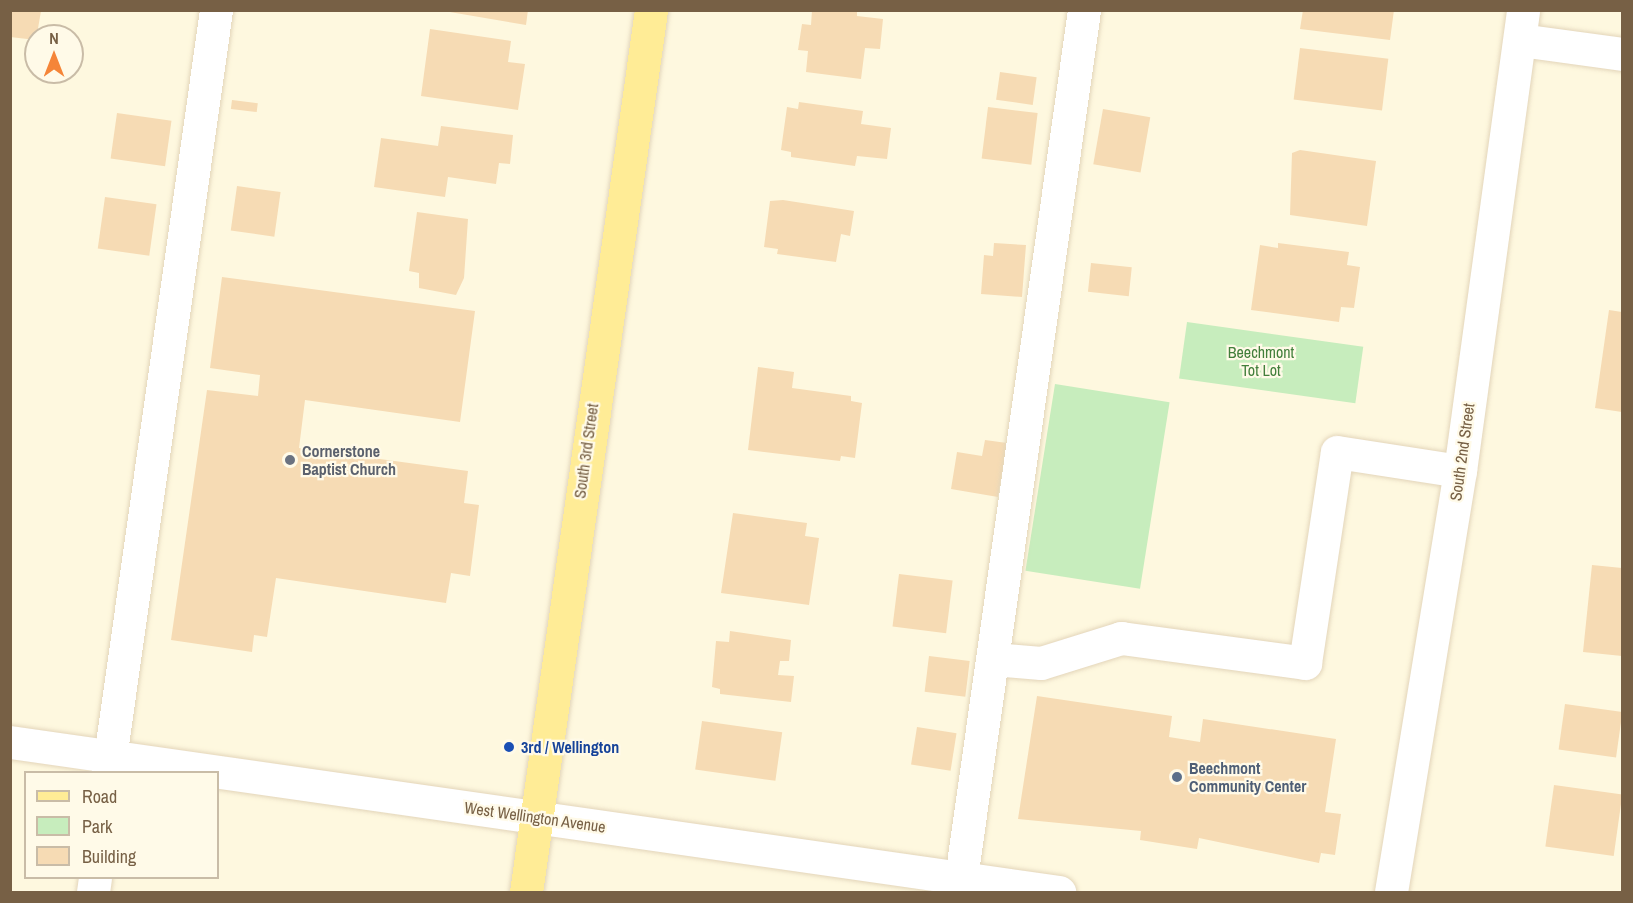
<!DOCTYPE html>
<html>
<head>
<meta charset="utf-8">
<style>
  body { margin:0 }
  #map { position:relative; width:1633px; height:903px; overflow:hidden; background:#fef8df; font-family:"Archivo Narrow",sans-serif }
  div>[style] { position:absolute }
  .green>* { inset:0; background:#c7edbd; transform-origin:0 0 }
  .building>* { inset:0; background:#f6dbb4; transform-origin:0 0 }
  .roads { filter:drop-shadow(0 0 2px #e3d5ba) drop-shadow(0 0 2px #e3d5ba) }
  .minor>* { height:33px; margin:-16.5px; padding:0 16.5px; transform-origin:16.5px; border-radius:16.5px; background:#fff }
  .major>* { height:33px; margin:-16.5px; padding:0 16.5px; transform-origin:16.5px; border-radius:16.5px; background:#ffec96 }
  .dots>* { width:16px; height:16px; translate:-50% -50%; box-sizing:border-box; border:3px solid #fffae8; border-radius:50% }
  span { translate:-50% -50%; white-space:nowrap; text-align:center; line-height:1.15; -webkit-text-stroke:4.5px #fffae8; paint-order:stroke }
  .park-label { font-size:16px; color:#427f3b }
  .worship-label { font-size:16px; color:#5b616d; font-weight:700 }
  .left { translate:0 -50%; text-align:left }
  .street-label { font-size:16px; color:#776045 }
  .transit-label { font-size:16px; color:#164399; font-weight:700 }
  .service-label { font-size:16px; color:#4e5e75; font-weight:700 }
  .frame { position:absolute; inset:0; border:12px solid #776045; pointer-events:none }
  .legend { position:absolute; left:24px; top:771px; width:195px; height:108px; box-sizing:border-box; background:#fffae8; border:2px solid #c9bca7; margin:0; padding:8px 10px; list-style:none; font-size:18px; color:#776045 }
  .legend li { display:flex; align-items:center; gap:12px; height:30px }
  .legend b { width:30px; border:2px solid #c9bca7 }
  .north { position:absolute; left:24px; top:24px; width:60px; height:60px; box-sizing:border-box; background:#fffae8; border:2px solid #c9bca7; border-radius:50%; rotate:0deg; font-size:16px; font-weight:700; line-height:24px; text-align:center; color:#776045 }
  .north::after { content:''; display:block; margin:auto; width:21px; height:27px; background:#f58538; clip-path:polygon(50% 0,100% 100%,50% 72%,0 100%) }
</style>
</head>
<body>
<div id="map">
  <div class="green">
    <i style="left:1187px;top:322px;width:178px;height:57px;rotate:8deg"></i>
    <i style="left:1055px;top:384px;width:116px;height:189px;rotate:9deg"></i>
  </div>
  <div class="building">
    <i style="clip-path:polygon(10px 10px,41px 11px,36px 40px,10px 37px)"></i>
    <i style="clip-path:polygon(438px 10px,528px 10px,526px 25px)"></i>
    <i style="clip-path:polygon(812px 10px,857px 10px,857px 16px,883px 19px,880px 49px,865px 48px,861px 79px,806px 72px,808px 51px,798px 50px,802px 24px,811px 25px)"></i>
    <i style="clip-path:polygon(1303px 10px,1394px 10px,1390px 40px,1300px 29px)"></i>
    <i style="clip-path:polygon(430px 29px,511px 41px,508px 62px,525px 64px,518px 110px,421px 96px)"></i>
    <i style="left:1300px;top:48px;width:89px;height:52px;rotate:7deg"></i>
    <i style="left:1000px;top:72px;width:37px;height:28px;rotate:8deg"></i>
    <i style="left:232px;top:100px;width:26px;height:9px;rotate:7deg"></i>
    <i style="clip-path:polygon(799px 102px,863px 111px,861px 124px,891px 128px,887px 159px,857px 156px,855px 166px,791px 157px,791px 152px,781px 150px,787px 107px,798px 109px)"></i>
    <i style="left:988px;top:107px;width:50px;height:52px;rotate:7deg"></i>
    <i style="left:1103px;top:109px;width:48px;height:56px;rotate:10deg"></i>
    <i style="left:117px;top:113px;width:55px;height:46px;rotate:8deg"></i>
    <i style="clip-path:polygon(441px 126px,513px 135px,510px 164px,499px 163px,496px 184px,448px 177px,445px 197px,374px 187px,381px 138px,438px 146px)"></i>
    <i style="clip-path:polygon(1300px 150px,1376px 161px,1367px 226px,1290px 215px,1292px 153px)"></i>
    <i style="left:237px;top:186px;width:44px;height:45px;rotate:8deg"></i>
    <i style="left:105px;top:197px;width:52px;height:52px;rotate:8deg"></i>
    <i style="clip-path:polygon(783px 200px,854px 211px,850px 236px,841px 234px,836px 262px,777px 254px,778px 249px,764px 247px,770px 201px)"></i>
    <i style="clip-path:polygon(417px 212px,468px 219px,464px 278px,456px 295px,419px 288px,419px 273px,409px 271px)"></i>
    <i style="clip-path:polygon(994px 243px,1026px 245px,1022px 297px,981px 294px,984px 255px,993px 256px)"></i>
    <i style="clip-path:polygon(1278px 243px,1349px 252px,1347px 265px,1360px 267px,1354px 308px,1341px 307px,1339px 322px,1251px 310px,1260px 245px,1278px 248px)"></i>
    <i style="left:1091px;top:263px;width:41px;height:29px;rotate:6deg"></i>
    <i style="clip-path:polygon(222px 277px,475px 311px,460px 422px,305px 400px,299px 448px,468px 471px,464px 503px,479px 505px,470px 576px,451px 573px,446px 603px,276px 578px,267px 637px,254px 635px,252px 652px,171px 640px,207px 390px,258px 396px,260px 375px,210px 368px)"></i>
    <i style="clip-path:polygon(1609px 310px,1622px 312px,1622px 412px,1595px 408px)"></i>
    <i style="clip-path:polygon(758px 367px,794px 372px,792px 388px,851px 396px,851px 401px,862px 403px,855px 458px,841px 456px,840px 461px,748px 450px)"></i>
    <i style="clip-path:polygon(985px 440px,1007px 443px,998px 497px,951px 489px,957px 452px,982px 456px)"></i>
    <i style="clip-path:polygon(733px 513px,807px 523px,805px 536px,819px 538px,809px 605px,721px 593px)"></i>
    <i style="clip-path:polygon(1592px 565px,1622px 568px,1622px 656px,1583px 652px)"></i>
    <i style="left:899px;top:574px;width:54px;height:53px;rotate:7deg"></i>
    <i style="clip-path:polygon(730px 631px,791px 640px,789px 661px,780px 661px,778px 675px,794px 676px,791px 702px,720px 694px,720px 689px,712px 687px,716px 641px,729px 642px)"></i>
    <i style="left:929px;top:656px;width:41px;height:36px;rotate:7deg"></i>
    <i style="clip-path:polygon(1037px 696px,1172px 716px,1169px 737px,1200px 742px,1203px 719px,1336px 739px,1325px 812px,1341px 814px,1335px 855px,1321px 853px,1319px 863px,1199px 838px,1197px 849px,1140px 840px,1141px 831px,1018px 819px)"></i>
    <i style="left:1565px;top:704px;width:58px;height:46px;rotate:8deg"></i>
    <i style="left:702px;top:721px;width:81px;height:49px;rotate:8deg"></i>
    <i style="left:917px;top:727px;width:40px;height:38px;rotate:9deg"></i>
    <i style="left:1554px;top:785px;width:69px;height:62px;rotate:8deg"></i>
  </div>
  <div class="roads">
    <div class="minor">
      <i style="left:1520px;top:40px;width:103px;rotate:7.8deg"></i>
      <i style="left:993px;top:659px;width:48px;rotate:4.8deg"></i>
      <i style="left:1041px;top:663px;width:84px;rotate:-17.4deg"></i>
      <i style="left:1121px;top:638px;width:186px;rotate:7.7deg"></i>
      <i style="left:1305px;top:663px;width:213px;rotate:-81.4deg"></i>
      <i style="left:1337px;top:452px;width:124px;rotate:8.8deg"></i>
      <i style="left:10px;top:742px;width:1060px;rotate:8.14deg"></i>
      <i style="left:108px;top:772px;width:770px;rotate:-81.93deg"></i>
      <i style="left:93px;top:892px;width:14px;rotate:-82deg"></i>
      <i style="left:959px;top:892px;width:891px;rotate:-81.93deg"></i>
      <i style="left:1391px;top:892px;width:427px;rotate:-80.7deg"></i>
      <i style="left:1460px;top:471px;width:465px;rotate:-82.2deg"></i>
    </div>
    <div class="major">
      <i style="left:526px;top:892px;width:891px;rotate:-81.93deg"></i>
    </div>
  </div>
  <div class="dots">
    <i style="left:290px;top:460px;background:#6b7280"></i>
    <i style="left:509px;top:747px;background:#1a4fb4"></i>
    <i style="left:1177px;top:777px;background:#5c6f8a"></i>
  </div>
  <div class="park-label">
    <span style="left:1261px;top:361px">Beechmont<br>Tot Lot</span>
  </div>
  <div class="worship-label">
    <span class="left" style="left:302px;top:460px">Cornerstone<br>Baptist Church</span>
  </div>
  <div class="street-label">
    <span style="left:586px;top:451px;rotate:-82deg">South 3rd Street</span>
    <span style="left:1462px;top:452px;rotate:-82deg">South 2nd Street</span>
    <span style="left:535px;top:817px;rotate:8deg">West Wellington Avenue</span>
  </div>
  <div class="transit-label">
    <span class="left" style="left:521px;top:747px">3rd / Wellington</span>
  </div>
  <div class="service-label">
    <span class="left" style="left:1189px;top:777px">Beechmont<br>Community Center</span>
  </div>
  <div class="frame"></div>
  <ul class="legend">
  <li><b style="height:8px;background:#ffec96"></b>Road</li>
  <li><b style="height:16px;background:#c7edbd"></b>Park</li>
  <li><b style="height:16px;background:#f6dbb4"></b>Building</li>
  </ul>
  <div class="north">N</div>
</div>
</body>
</html>
